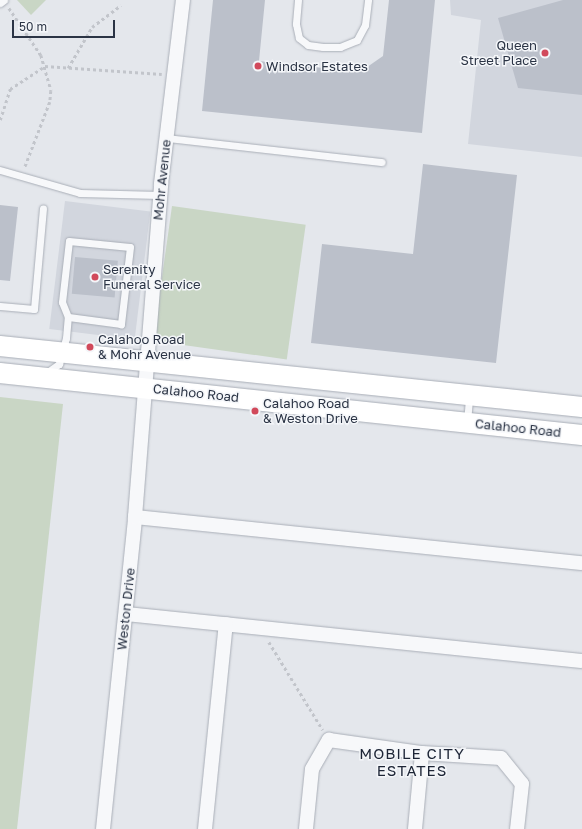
<!DOCTYPE html>
<html>
<head>
<meta charset="utf-8">
<style>
  body { margin:0 }
  #map { position:relative; width:582px; height:829px; overflow:hidden; background:#e4e7ec; font-family:"Golos Text",sans-serif }
  div>[style] { position:absolute }
  .built>* { inset:0; background:#d2d6de; transform-origin:0 0 }
  .green>* { inset:0; background:#c9d6c5; transform-origin:0 0 }
  .building>* { inset:0; background:#bbc0ca; transform-origin:0 0 }
  .path>* { height:2.5px; margin-top:-1.25px; transform-origin:0; background:repeating-linear-gradient(90deg,#c2c5cb 0 3px,transparent 0 6px) }
  .roads { filter:drop-shadow(0 0 1px #a9aeb7) drop-shadow(0 0 1px #a9aeb7) }
  .lane>* { height:7px; margin:-3.5px; padding:0 3.5px; transform-origin:3.5px; border-radius:3.5px; background:#f7f8fa }
  .street>* { height:14px; margin:-7px; padding:0 7px; transform-origin:7px; border-radius:7px; background:#f7f8fa }
  .secondary>* { height:20px; margin:-10px; padding:0 10px; transform-origin:10px; border-radius:10px; background:#fff }
  .dots>* { width:11px; height:11px; translate:-50% -50%; box-sizing:border-box; border:2px solid #f4f6f9; border-radius:50% }
  span { translate:-50% -50%; white-space:nowrap; text-align:center; line-height:1.15; -webkit-text-stroke:3px #f4f6f9; paint-order:stroke }
  .poi-label { font-size:13px; color:#2b3445 }
  .right { translate:-100% -50%; text-align:right }
  .left { translate:0 -50%; text-align:left }
  .street-label { font-size:13px; color:#2b3445 }
  .quarter-label { font-size:15px; color:#1d2536; letter-spacing:1px }
  .scale { position:absolute; left:12px; top:20px; width:103px; height:18px; box-sizing:border-box; border:2px solid #2b3445; border-top:0; padding-left:5px; font-size:12px; line-height:14px; white-space:nowrap; color:#2b3445; -webkit-text-stroke:3px #f4f6f9; paint-order:stroke }
</style>
</head>
<body>
<div id="map">
  <div class="built">
    <i style="clip-path:polygon(450px 0,582px 0,582px 157px,468px 144px,481px 20px,451px 15px)"></i>
    <i style="left:65px;top:201px;width:86px;height:129px;rotate:7deg"></i>
  </div>
  <div class="green">
    <i style="clip-path:polygon(17px 0,46px 0,31px 15px)"></i>
    <i style="left:172px;top:206px;width:135px;height:136px;rotate:8deg"></i>
    <i style="clip-path:polygon(0 397px,63px 404px,17px 829px,0 829px)"></i>
  </div>
  <div class="building">
    <i style="clip-path:polygon(213px 0,265px 0,259px 61px,360px 72px,383px 56px,389px 0,435px 0,422px 133px,202px 111px)"></i>
    <i style="clip-path:polygon(563px 0,582px 0,582px 95px,518px 88px,498px 18px)"></i>
    <i style="clip-path:polygon(423px 164px,517px 175px,496px 363px,311px 343px,322px 244px,413px 254px)"></i>
    <i style="clip-path:polygon(0 205px,18px 207px,10px 281px,0 280px)"></i>
    <i style="left:75px;top:257px;width:43px;height:37px;rotate:5deg"></i>
  </div>
  <div class="path">
    <i style="left:9px;top:8px;width:57px;rotate:55.8deg"></i>
    <i style="left:41px;top:55px;width:37px;rotate:74deg"></i>
    <i style="left:51px;top:91px;width:11px;rotate:95deg"></i>
    <i style="left:50px;top:102px;width:70px;rotate:111deg"></i>
    <i style="left:68px;top:68px;width:48px;rotate:-59.7deg"></i>
    <i style="left:92px;top:27px;width:36px;rotate:-37deg"></i>
    <i style="left:0;top:120px;width:33px;rotate:-72deg"></i>
    <i style="left:10px;top:89px;width:42px;rotate:-33.3deg"></i>
    <i style="left:45px;top:66px;width:117px;rotate:3.9deg"></i>
    <i style="left:269px;top:642px;width:103px;rotate:58.5deg"></i>
  </div>
  <div class="roads">
    <div class="lane">
      <i style="left:298px;top:0;width:24px;rotate:95deg"></i>
      <i style="left:296px;top:24px;width:14px;rotate:78deg"></i>
      <i style="left:299px;top:38px;width:11px;rotate:38deg"></i>
      <i style="left:308px;top:45px;width:15px;rotate:8deg"></i>
      <i style="left:323px;top:47px;width:17px"></i>
      <i style="left:340px;top:47px;width:18px;rotate:-22deg"></i>
      <i style="left:357px;top:40px;width:17px;rotate:-62deg"></i>
      <i style="left:365px;top:25px;width:25px;rotate:-83deg"></i>
      <i style="left:0;top:3px;width:5px;rotate:-37deg"></i>
      <i style="left:167px;top:138px;width:216px;rotate:6.4deg"></i>
      <i style="left:0;top:170px;width:83px;rotate:16deg"></i>
      <i style="left:80px;top:193px;width:80px;rotate:1.4deg"></i>
      <i style="left:0;top:306px;width:34px;rotate:5deg"></i>
      <i style="left:34px;top:309px;width:101px;rotate:-84.9deg"></i>
      <i style="left:46px;top:373px;width:16px;rotate:-35deg"></i>
      <i style="left:59px;top:364px;width:27px;rotate:-75deg"></i>
      <i style="left:66px;top:338px;width:21px;rotate:-85deg"></i>
      <i style="left:68px;top:317px;width:16px;rotate:-112deg"></i>
      <i style="left:62px;top:302px;width:61px;rotate:-83.5deg"></i>
      <i style="left:69px;top:241px;width:61px;rotate:5.6deg"></i>
      <i style="left:130px;top:247px;width:78px;rotate:96.7deg"></i>
      <i style="left:121px;top:324px;width:53px;rotate:-172.5deg"></i>
      <i style="left:467px;top:422px;width:25px;rotate:-85deg"></i>
    </div>
    <div class="street">
      <i style="left:135px;top:517px;width:449px;rotate:5.9deg"></i>
      <i style="left:126px;top:614px;width:458px;rotate:5.9deg"></i>
      <i style="left:103px;top:829px;width:314px;rotate:-84.1deg"></i>
      <i style="left:135px;top:517px;width:334px;rotate:-85.5deg"></i>
      <i style="left:161px;top:184px;width:185px;rotate:-83.2deg"></i>
      <i style="left:205px;top:829px;width:206px;rotate:-84.2deg"></i>
      <i style="left:306px;top:829px;width:60px;rotate:-84.3deg"></i>
      <i style="left:312px;top:769px;width:34px;rotate:-60deg"></i>
      <i style="left:329px;top:740px;width:94px;rotate:8deg"></i>
      <i style="left:422px;top:753px;width:79px;rotate:3.6deg"></i>
      <i style="left:501px;top:758px;width:33px;rotate:51deg"></i>
      <i style="left:522px;top:784px;width:45px;rotate:96.3deg"></i>
      <i style="left:415px;top:829px;width:76px;rotate:-84.7deg"></i>
    </div>
    <div class="secondary">
      <i style="left:0;top:346px;width:585px;rotate:5.98deg"></i>
      <i style="left:0;top:373px;width:585px;rotate:6.08deg"></i>
    </div>
  </div>
  <div class="dots">
    <i style="left:545px;top:53px;background:#d1495b"></i>
    <i style="left:258px;top:66px;background:#d1495b"></i>
    <i style="left:95px;top:277px;background:#d1495b"></i>
    <i style="left:90px;top:347px;background:#d1495b"></i>
    <i style="left:255px;top:411px;background:#d1495b"></i>
  </div>
  <div class="poi-label">
    <span class="right" style="left:537px;top:53px">Queen<br>Street Place</span>
    <span class="left" style="left:266px;top:66px">Windsor Estates</span>
    <span class="left" style="left:103px;top:277px">Serenity<br>Funeral Service</span>
    <span class="left" style="left:98px;top:347px">Calahoo Road<br>&amp; Mohr Avenue</span>
    <span class="left" style="left:263px;top:411px">Calahoo Road<br>&amp; Weston Drive</span>
  </div>
  <div class="street-label">
    <span style="left:162px;top:180px;rotate:-84deg">Mohr Avenue</span>
    <span style="left:196px;top:393px;rotate:6deg">Calahoo Road</span>
    <span style="left:518px;top:428px;rotate:6deg">Calahoo Road</span>
    <span style="left:126px;top:609px;rotate:-84deg">Weston Drive</span>
  </div>
  <div class="quarter-label">
    <span style="left:412px;top:762px">MOBILE CITY<br>ESTATES</span>
  </div>
  <div class="scale">50 m</div>
</div>
</body>
</html>
